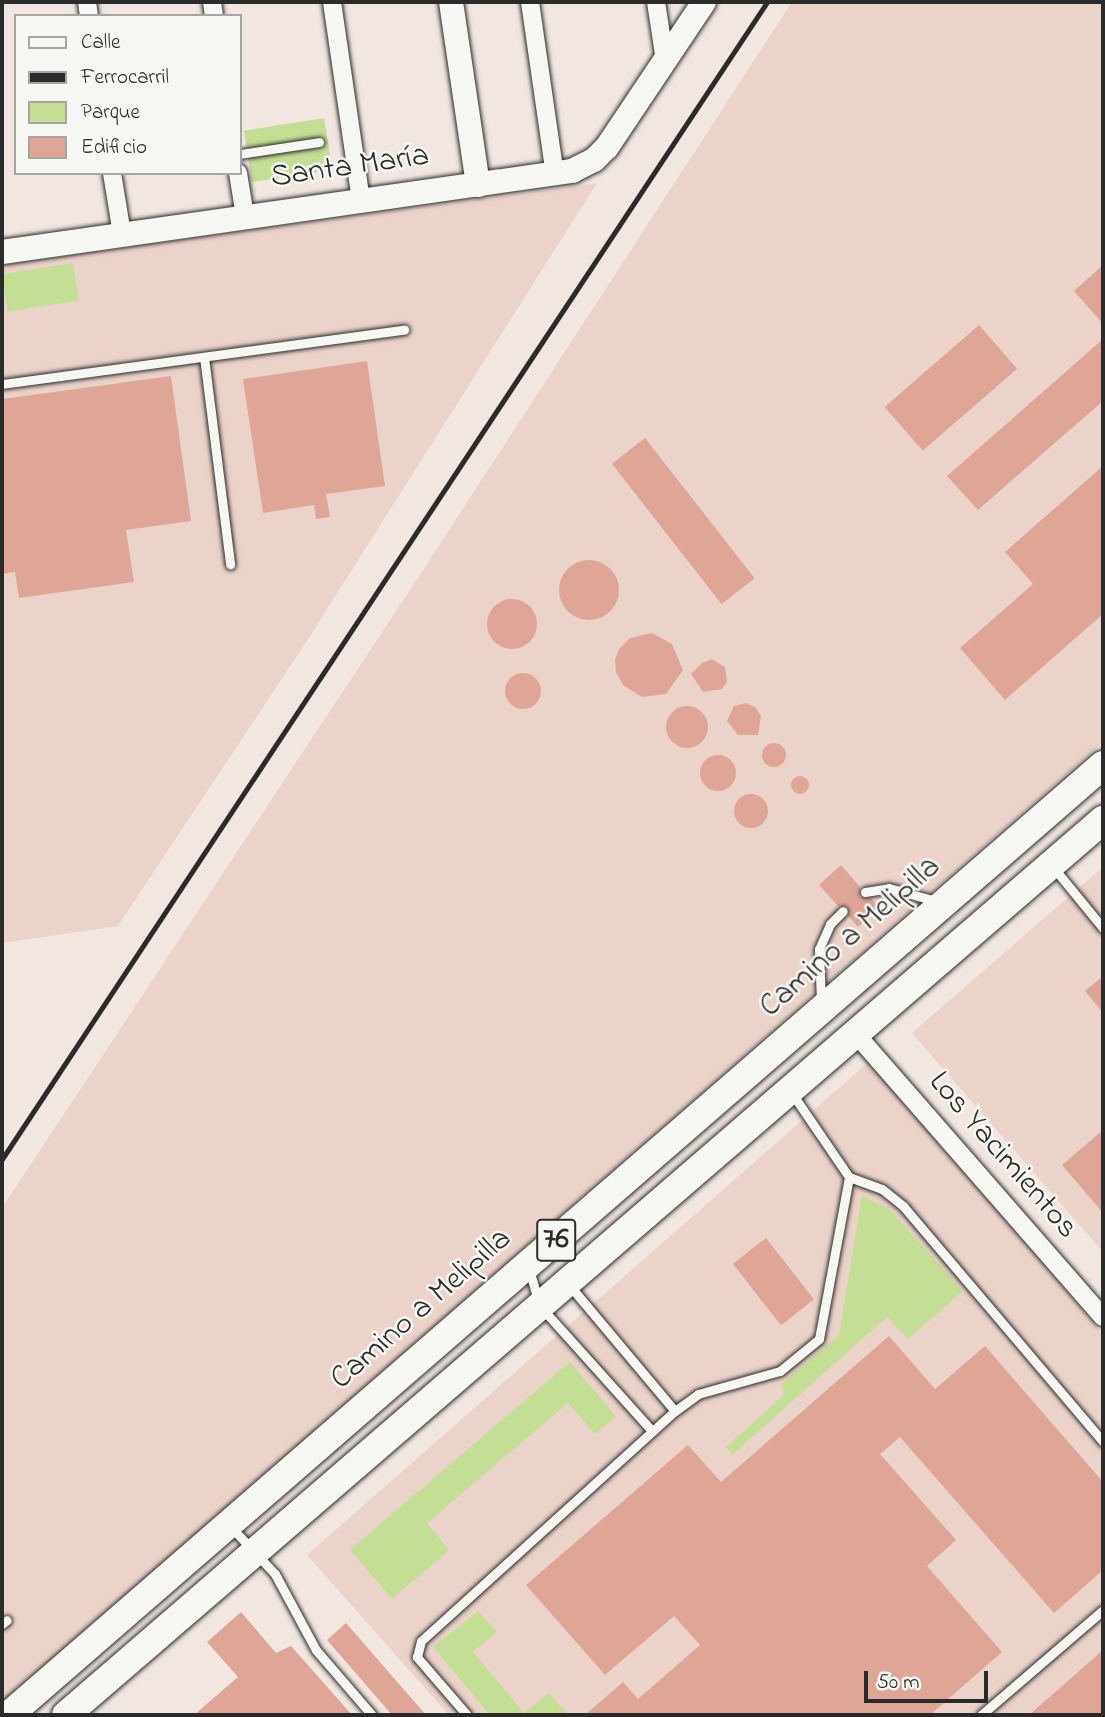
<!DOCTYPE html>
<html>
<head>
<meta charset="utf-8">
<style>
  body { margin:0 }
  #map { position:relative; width:1105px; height:1717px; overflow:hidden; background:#f1e6e0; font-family:"Indie Flower",sans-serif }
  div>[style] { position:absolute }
  .built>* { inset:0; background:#ecd3ca }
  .green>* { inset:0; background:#c4de95; transform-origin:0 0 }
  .building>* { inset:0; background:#dfa698; transform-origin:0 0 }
  .round { border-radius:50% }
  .roads { filter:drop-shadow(0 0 2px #2b2b2b) drop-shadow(0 0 2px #2b2b2b) }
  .lane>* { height:9px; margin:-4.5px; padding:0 4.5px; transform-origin:4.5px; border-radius:4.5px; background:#f6f6f2 }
  .street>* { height:18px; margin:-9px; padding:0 9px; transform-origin:9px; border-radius:9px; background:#f6f6f2 }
  .secondary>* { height:24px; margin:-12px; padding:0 12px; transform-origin:12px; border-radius:12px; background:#f6f6f2 }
  .primary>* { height:28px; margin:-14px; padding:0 14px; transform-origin:14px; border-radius:14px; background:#f6f6f2 }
  .rail>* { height:5px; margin:-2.5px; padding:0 2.5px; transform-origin:2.5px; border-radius:2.5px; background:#2b2b2b }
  span { translate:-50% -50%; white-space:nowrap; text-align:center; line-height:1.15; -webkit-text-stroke:5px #f6f6f2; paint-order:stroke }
  .shield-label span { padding:2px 5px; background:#f6f6f2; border:2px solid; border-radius:5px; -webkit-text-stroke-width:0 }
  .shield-label { font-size:30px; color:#2b2b2b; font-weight:700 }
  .street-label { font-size:32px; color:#2b2b2b }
  .frame { position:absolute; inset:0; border:4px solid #2b2b2b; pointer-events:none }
  .legend { position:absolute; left:14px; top:14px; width:228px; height:161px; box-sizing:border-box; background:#f6f6f2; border:2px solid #a5a5a2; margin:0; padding:9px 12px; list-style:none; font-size:21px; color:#2b2b2b }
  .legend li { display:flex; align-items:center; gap:14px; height:35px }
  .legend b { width:35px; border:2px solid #a5a5a2 }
  .scale { position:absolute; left:864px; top:1671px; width:124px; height:32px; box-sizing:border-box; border:4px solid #2b2b2b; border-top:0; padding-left:9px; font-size:21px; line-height:24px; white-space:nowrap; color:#2b2b2b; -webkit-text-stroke:5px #f6f6f2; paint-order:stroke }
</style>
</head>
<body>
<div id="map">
  <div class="built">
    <i style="clip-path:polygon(792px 2px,1103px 2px,1103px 742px,2px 1703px,2px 1208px,427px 564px)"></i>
    <i style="clip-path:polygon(597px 183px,310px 636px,118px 926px,2px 943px,2px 265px)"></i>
    <i style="clip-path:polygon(1103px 867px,1103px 1252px,912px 1033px)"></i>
    <i style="clip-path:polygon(872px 1059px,1103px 1335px,1103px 1715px,449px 1715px,307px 1555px)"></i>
  </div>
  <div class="green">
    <i style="left:324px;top:118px;width:52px;height:81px;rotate:81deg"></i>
    <i style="left:73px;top:263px;width:38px;height:72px;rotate:81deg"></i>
    <i style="clip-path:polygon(862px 1195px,890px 1210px,963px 1291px,908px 1339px,887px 1317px,732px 1455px,726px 1447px,784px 1395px,781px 1384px,839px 1335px)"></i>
    <i style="clip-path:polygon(570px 1362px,616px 1416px,595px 1434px,568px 1403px,427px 1523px,449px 1550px,392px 1599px,350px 1550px)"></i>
    <i style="clip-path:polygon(478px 1611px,497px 1632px,473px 1652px,524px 1713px,549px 1693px,568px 1715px,490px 1715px,433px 1647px)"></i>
  </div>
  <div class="building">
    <i style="clip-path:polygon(1103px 265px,1103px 324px,1074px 291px)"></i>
    <i style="left:979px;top:325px;width:58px;height:125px;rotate:49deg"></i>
    <i style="clip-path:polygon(1103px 339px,1103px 401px,978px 510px,947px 476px)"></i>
    <i style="clip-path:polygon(367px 361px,385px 486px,326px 494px,330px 517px,316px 519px,314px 505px,263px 513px,243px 379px)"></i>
    <i style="clip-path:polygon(171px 376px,191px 521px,126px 530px,134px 582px,19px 598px,15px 572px,2px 574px,2px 399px)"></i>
    <i style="left:645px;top:438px;width:178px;height:42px;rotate:52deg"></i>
    <i style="clip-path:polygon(1103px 466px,1103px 614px,1005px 700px,960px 648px,1033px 584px,1005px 552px)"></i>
    <i class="round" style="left:559px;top:560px;width:60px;height:60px"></i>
    <i class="round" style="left:487px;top:599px;width:50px;height:50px"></i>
    <i style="clip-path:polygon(652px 633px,672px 644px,683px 670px,666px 694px,642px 697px,623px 685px,616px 672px,615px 660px,619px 649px,630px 638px)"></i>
    <i style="clip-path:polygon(712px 659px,725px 667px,727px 682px,722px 689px,703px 692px,691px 674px,702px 663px)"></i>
    <i class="round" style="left:505px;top:673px;width:36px;height:36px"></i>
    <i style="clip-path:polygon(746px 703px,755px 707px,761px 716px,758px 735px,738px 735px,727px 721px,734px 706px)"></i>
    <i class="round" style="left:666px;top:706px;width:42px;height:42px"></i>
    <i class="round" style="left:762px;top:743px;width:24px;height:24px"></i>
    <i class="round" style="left:700px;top:755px;width:36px;height:36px"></i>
    <i class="round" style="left:791px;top:776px;width:18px;height:18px"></i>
    <i class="round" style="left:734px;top:794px;width:34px;height:34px"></i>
    <i style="clip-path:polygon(841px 865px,860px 887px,860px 897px,871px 898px,879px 907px,858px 927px,848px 916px,848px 907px,838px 906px,819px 885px)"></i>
    <i style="clip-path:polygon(1103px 976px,1103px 1013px,1085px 991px)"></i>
    <i style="clip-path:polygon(1103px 1130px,1103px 1213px,1062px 1165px)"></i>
    <i style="left:766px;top:1238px;width:78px;height:42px;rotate:52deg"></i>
    <i style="clip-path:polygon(889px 1336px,935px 1389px,985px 1346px,1103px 1482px,1103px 1570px,1054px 1613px,900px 1437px,880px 1454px,956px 1540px,927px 1566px,1002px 1652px,930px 1715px,585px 1715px,623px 1682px,638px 1699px,700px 1645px,674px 1616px,605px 1675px,526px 1585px,688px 1445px,721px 1482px)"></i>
    <i style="clip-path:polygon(241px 1612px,276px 1653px,291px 1646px,352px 1715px,194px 1715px,238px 1677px,207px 1642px)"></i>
    <i style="clip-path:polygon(346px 1623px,426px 1715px,392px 1715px,327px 1640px)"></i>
    <i style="clip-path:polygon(1103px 1650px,1103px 1715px,1029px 1715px)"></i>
  </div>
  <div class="roads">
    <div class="lane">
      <i style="left:240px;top:154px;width:80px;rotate:-8.6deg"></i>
      <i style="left:204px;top:357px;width:209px;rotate:82.8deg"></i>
      <i style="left:2px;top:384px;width:406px;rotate:-7.7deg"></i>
      <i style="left:1053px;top:867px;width:79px;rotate:50.7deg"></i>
      <i style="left:865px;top:892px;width:24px;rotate:-9deg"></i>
      <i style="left:889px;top:888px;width:49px;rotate:15.5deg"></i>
      <i style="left:821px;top:1002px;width:53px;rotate:-92.2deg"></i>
      <i style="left:819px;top:949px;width:27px;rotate:-66deg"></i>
      <i style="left:830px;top:924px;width:18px;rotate:-45deg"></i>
      <i style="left:791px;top:1092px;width:103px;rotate:55.7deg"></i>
      <i style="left:849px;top:1177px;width:35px;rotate:20deg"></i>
      <i style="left:882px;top:1189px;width:28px;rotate:39deg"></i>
      <i style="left:904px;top:1207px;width:308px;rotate:49.7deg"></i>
      <i style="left:529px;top:1269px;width:37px;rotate:74deg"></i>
      <i style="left:539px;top:1305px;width:168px;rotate:48.1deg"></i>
      <i style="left:570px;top:1286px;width:163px;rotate:50deg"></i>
      <i style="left:232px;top:1528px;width:63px;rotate:46.9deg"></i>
      <i style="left:275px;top:1574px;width:86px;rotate:61.7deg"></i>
      <i style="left:316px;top:1650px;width:86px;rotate:49.3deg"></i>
      <i style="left:2px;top:1624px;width:6px;rotate:-39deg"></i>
      <i style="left:467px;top:1715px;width:77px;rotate:-130.8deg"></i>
      <i style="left:417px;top:1657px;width:16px;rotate:-76deg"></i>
      <i style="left:421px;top:1641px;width:343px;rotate:-42.2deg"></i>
      <i style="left:675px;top:1411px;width:29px;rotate:-36deg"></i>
      <i style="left:698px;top:1394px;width:85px;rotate:-15.7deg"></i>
      <i style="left:780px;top:1371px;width:50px;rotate:-39.4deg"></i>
      <i style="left:819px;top:1339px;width:165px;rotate:-79.5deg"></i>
      <i style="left:981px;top:1715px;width:161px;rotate:-40.7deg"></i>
    </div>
    <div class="street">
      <i style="left:87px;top:2px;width:14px;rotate:82deg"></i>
      <i style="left:212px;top:2px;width:14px;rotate:82deg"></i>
      <i style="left:332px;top:2px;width:200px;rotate:81.7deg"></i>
      <i style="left:530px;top:2px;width:175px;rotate:81.8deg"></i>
      <i style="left:656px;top:2px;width:60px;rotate:81.3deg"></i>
      <i style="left:112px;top:173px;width:62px;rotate:80.7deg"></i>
      <i style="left:238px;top:173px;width:44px;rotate:80.8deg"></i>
      <i style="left:855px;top:1033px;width:377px;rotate:48.9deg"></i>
    </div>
    <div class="secondary">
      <i style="left:451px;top:2px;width:185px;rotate:81.6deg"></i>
      <i style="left:2px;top:252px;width:576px;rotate:-8.09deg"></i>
      <i style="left:572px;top:171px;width:25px;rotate:-27deg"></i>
      <i style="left:594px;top:160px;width:18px;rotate:-45deg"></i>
      <i style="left:607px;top:147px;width:174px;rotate:-56.2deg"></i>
    </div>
    <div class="primary">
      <i style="left:9px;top:1715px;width:1449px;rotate:-40.97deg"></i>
      <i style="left:66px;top:1715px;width:1370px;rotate:-40.8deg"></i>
    </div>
  </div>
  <div class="rail">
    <i style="left:2px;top:1159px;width:1387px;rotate:-56.53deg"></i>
  </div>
  <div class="shield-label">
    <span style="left:556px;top:1240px">76</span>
  </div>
  <div class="street-label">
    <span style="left:350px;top:168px;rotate:-8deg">Santa María</span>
    <span style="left:851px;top:938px;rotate:-41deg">Camino a Melipilla</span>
    <span style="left:1002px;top:1156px;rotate:49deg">Los Yacimientos</span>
    <span style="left:422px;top:1310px;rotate:-41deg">Camino a Melipilla</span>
  </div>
  <div class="frame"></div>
  <ul class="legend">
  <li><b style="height:9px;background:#f6f6f2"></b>Calle</li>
  <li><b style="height:9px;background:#2b2b2b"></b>Ferrocarril</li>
  <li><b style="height:19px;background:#c4de95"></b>Parque</li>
  <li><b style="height:19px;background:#dfa698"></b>Edificio</li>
  </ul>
  <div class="scale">50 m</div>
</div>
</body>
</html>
